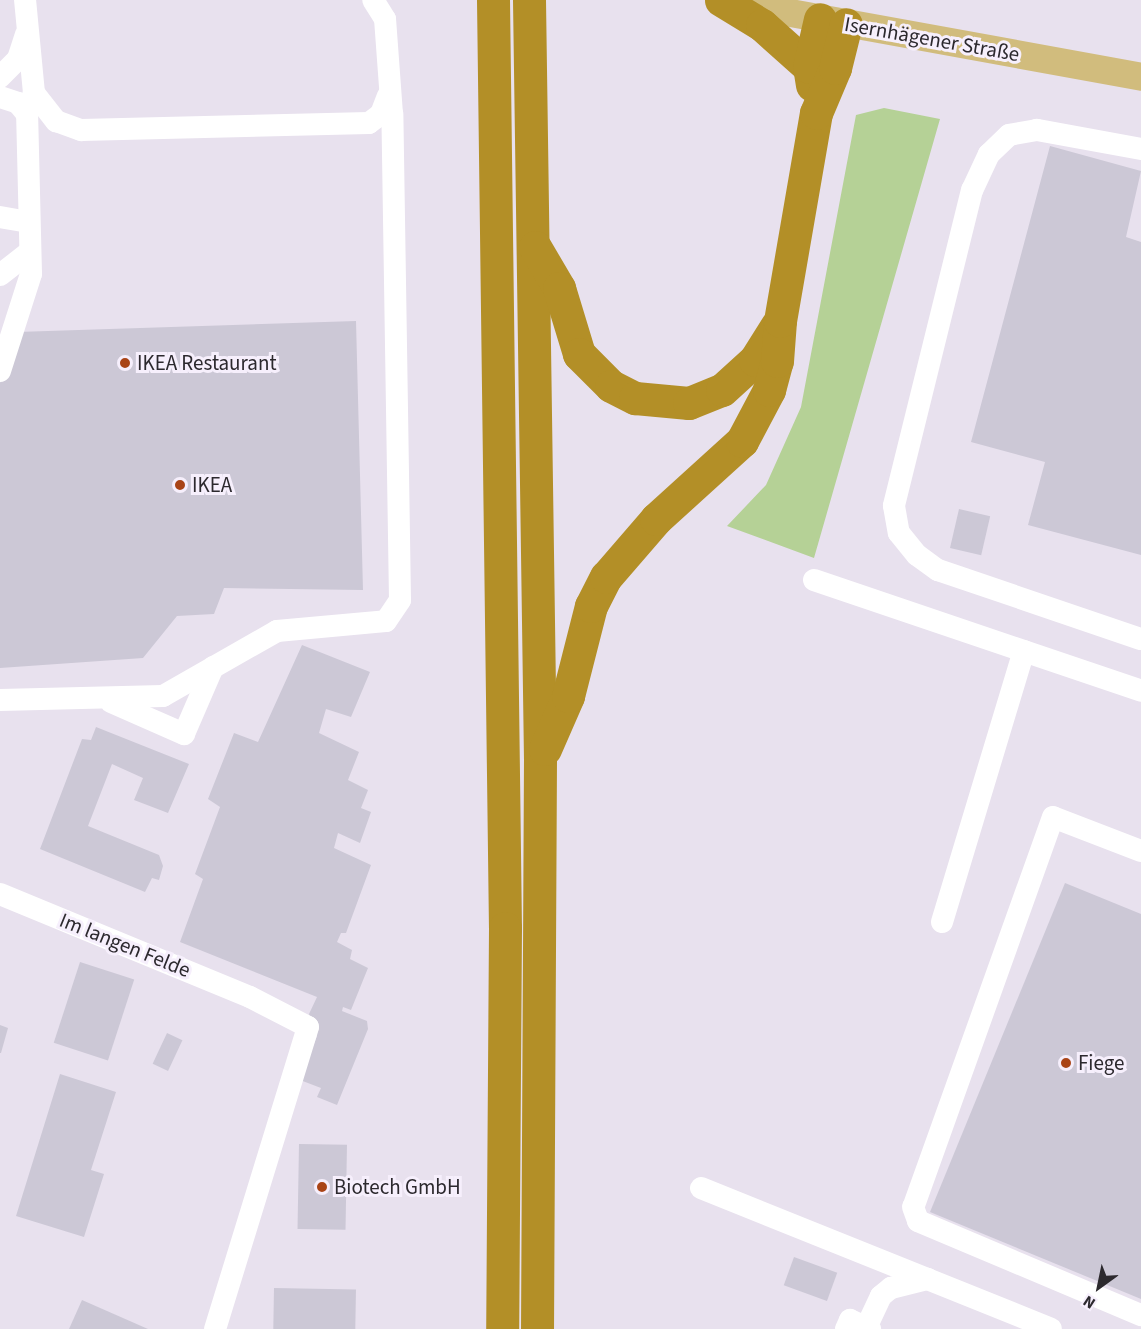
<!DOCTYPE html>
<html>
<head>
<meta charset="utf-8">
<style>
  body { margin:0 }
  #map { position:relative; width:1141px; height:1329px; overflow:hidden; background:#e8e1ee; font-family:"Source Sans 3",sans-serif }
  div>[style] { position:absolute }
  .green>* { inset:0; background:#b5d196 }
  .building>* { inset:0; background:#ccc8d6; transform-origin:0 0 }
  .minor>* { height:22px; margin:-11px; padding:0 11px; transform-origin:11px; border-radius:11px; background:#fff }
  .major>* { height:28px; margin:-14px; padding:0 14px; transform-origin:14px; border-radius:14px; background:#d1bc7d }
  .highway>* { height:33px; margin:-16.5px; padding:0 16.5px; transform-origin:16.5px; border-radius:16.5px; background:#b38f27 }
  .dots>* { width:16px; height:16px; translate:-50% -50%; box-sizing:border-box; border:3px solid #f6effc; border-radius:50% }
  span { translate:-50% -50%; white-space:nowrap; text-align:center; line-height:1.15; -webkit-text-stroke:6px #f6effc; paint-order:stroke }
  .street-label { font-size:21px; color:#2c292e }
  .poi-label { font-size:21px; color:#2c292e }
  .left { translate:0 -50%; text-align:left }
  .north { position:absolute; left:1069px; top:1257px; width:60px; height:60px; -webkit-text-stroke:4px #f6effc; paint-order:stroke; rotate:213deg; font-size:16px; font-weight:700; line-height:24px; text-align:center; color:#2c292e }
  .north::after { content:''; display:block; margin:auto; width:21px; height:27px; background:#2c292e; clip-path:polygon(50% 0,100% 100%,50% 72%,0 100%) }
</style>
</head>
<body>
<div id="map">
  <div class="green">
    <i style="clip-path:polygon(884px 108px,940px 119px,814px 558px,727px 526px,766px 485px,801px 407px,856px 115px)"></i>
  </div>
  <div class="building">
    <i style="clip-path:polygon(1050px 146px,1141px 171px,1126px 237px,1141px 242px,1141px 555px,1028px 525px,1045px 462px,971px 442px)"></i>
    <i style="clip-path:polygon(356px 321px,363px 590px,224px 588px,214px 614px,177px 616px,143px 658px,0 668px,0 383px,17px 332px)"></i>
    <i style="left:959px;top:509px;width:32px;height:40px;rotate:13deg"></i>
    <i style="clip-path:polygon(302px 645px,370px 672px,351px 717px,326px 709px,319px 733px,359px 752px,348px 780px,368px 790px,361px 808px,371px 812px,360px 843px,338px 833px,334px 848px,371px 865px,346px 933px,341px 933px,337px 942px,352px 950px,350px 959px,368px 968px,351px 1010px,343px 1007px,342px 1011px,367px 1021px,368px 1029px,337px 1105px,317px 1097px,321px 1088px,300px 1080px,317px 1036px,309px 1014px,317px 997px,180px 942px,203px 879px,195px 874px,220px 807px,208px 799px,234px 733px,258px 742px)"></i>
    <i style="clip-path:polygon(96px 727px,189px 764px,168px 813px,134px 800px,143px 778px,112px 764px,88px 826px,159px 855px,163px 866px,159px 880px,152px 878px,145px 892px,40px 849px,82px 739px,91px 740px)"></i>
    <i style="clip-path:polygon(1065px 883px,1141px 914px,1141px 1299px,930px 1212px)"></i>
    <i style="left:80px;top:962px;width:57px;height:85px;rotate:18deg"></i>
    <i style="clip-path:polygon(0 1025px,8px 1028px,1px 1053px,0 1053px)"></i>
    <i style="left:167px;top:1033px;width:17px;height:34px;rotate:25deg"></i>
    <i style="clip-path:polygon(60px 1074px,116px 1092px,91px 1170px,104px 1174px,84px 1237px,16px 1216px)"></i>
    <i style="left:299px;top:1144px;width:48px;height:85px;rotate:1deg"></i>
    <i style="left:794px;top:1257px;width:46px;height:30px;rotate:20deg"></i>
    <i style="left:274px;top:1288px;width:82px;height:41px;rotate:1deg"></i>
    <i style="clip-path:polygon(82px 1300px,148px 1329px,69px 1329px)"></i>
  </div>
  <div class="minor">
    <i style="left:0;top:77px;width:25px;rotate:-45deg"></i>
    <i style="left:18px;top:59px;width:26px;rotate:-72deg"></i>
    <i style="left:34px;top:93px;width:36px;rotate:52deg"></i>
    <i style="left:56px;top:121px;width:27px;rotate:20deg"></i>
    <i style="left:81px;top:130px;width:288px;rotate:-1.4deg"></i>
    <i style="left:369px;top:123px;width:15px;rotate:-37deg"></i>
    <i style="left:381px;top:114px;width:19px;rotate:-69deg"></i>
    <i style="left:0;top:97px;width:19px;rotate:18deg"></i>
    <i style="left:18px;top:103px;width:14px;rotate:51deg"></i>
    <i style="left:1141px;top:149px;width:106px;rotate:-169.6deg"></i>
    <i style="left:1037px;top:130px;width:28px;rotate:170deg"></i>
    <i style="left:1009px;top:135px;width:28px;rotate:136deg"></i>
    <i style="left:989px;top:154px;width:40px;rotate:115deg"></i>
    <i style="left:972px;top:190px;width:325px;rotate:103.9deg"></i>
    <i style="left:894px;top:506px;width:27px;rotate:80deg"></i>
    <i style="left:899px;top:533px;width:28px;rotate:51deg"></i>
    <i style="left:917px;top:555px;width:26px;rotate:36deg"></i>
    <i style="left:938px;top:570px;width:214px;rotate:18.8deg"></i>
    <i style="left:0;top:217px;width:29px;rotate:10deg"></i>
    <i style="left:0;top:275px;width:37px;rotate:-38deg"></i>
    <i style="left:0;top:371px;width:102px;rotate:-72.3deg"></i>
    <i style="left:31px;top:274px;width:160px;rotate:-91.4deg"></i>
    <i style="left:27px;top:114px;width:22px;rotate:-72deg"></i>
    <i style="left:34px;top:93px;width:93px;rotate:-95.5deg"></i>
    <i style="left:814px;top:580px;width:345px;rotate:18.7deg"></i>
    <i style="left:0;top:700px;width:163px;rotate:-1.4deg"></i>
    <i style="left:163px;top:696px;width:131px;rotate:-29.7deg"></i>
    <i style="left:277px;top:631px;width:109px;rotate:-5.2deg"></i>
    <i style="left:386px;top:621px;width:25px;rotate:-56deg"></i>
    <i style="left:400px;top:600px;width:486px;rotate:-90.9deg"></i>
    <i style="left:392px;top:114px;width:95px;rotate:-94.2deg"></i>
    <i style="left:385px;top:19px;width:22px;rotate:-122deg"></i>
    <i style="left:111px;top:702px;width:80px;rotate:23.7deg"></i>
    <i style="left:184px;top:734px;width:73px;rotate:-66.6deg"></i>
    <i style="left:1141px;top:851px;width:94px;rotate:-158.9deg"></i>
    <i style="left:1053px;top:817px;width:414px;rotate:109.7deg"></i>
    <i style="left:913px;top:1207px;width:15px;rotate:70deg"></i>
    <i style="left:918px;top:1221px;width:242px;rotate:22.9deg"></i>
    <i style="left:0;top:894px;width:270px;rotate:22.4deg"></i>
    <i style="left:250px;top:997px;width:65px;rotate:27.3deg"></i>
    <i style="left:308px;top:1027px;width:316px;rotate:107.1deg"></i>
    <i style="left:942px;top:922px;width:283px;rotate:-73.2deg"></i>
    <i style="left:701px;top:1188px;width:377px;rotate:21.9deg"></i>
    <i style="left:866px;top:1328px;width:35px;rotate:-65deg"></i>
    <i style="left:881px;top:1296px;width:13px;rotate:-39deg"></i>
    <i style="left:891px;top:1288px;width:38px;rotate:-14deg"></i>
    <i style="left:846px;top:1329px;width:10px;rotate:-66deg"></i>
    <i style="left:850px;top:1320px;width:22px;rotate:24deg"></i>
  </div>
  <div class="major">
    <i style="left:730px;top:2px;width:418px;rotate:10.3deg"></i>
  </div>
  <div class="highway">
    <i style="left:493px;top:0;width:928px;rotate:89.26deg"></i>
    <i style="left:505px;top:928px;width:401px;rotate:90.4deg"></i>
    <i style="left:529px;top:0;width:759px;rotate:89.17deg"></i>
    <i style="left:540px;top:759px;width:570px;rotate:90.3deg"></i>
    <i style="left:721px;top:0;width:48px;rotate:31.4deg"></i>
    <i style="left:762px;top:25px;width:63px;rotate:41.8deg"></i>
    <i style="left:812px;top:85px;width:18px;rotate:-99deg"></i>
    <i style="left:809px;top:67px;width:49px;rotate:-77.1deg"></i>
    <i style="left:535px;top:247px;width:48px;rotate:59.7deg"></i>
    <i style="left:559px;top:288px;width:69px;rotate:73.1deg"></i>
    <i style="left:579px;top:354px;width:45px;rotate:45deg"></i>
    <i style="left:611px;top:386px;width:27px;rotate:27deg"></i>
    <i style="left:635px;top:398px;width:54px;rotate:5.3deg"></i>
    <i style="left:689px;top:403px;width:35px;rotate:-22deg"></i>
    <i style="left:722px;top:390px;width:45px;rotate:-42.3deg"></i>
    <i style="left:755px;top:360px;width:41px;rotate:-57.8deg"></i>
    <i style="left:545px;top:749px;width:58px;rotate:-66.5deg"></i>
    <i style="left:568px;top:696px;width:93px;rotate:-75.7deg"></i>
    <i style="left:591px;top:606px;width:33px;rotate:-63deg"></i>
    <i style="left:606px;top:577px;width:77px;rotate:-49.2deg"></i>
    <i style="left:656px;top:519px;width:116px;rotate:-42.2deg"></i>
    <i style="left:742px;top:441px;width:58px;rotate:-62.1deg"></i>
    <i style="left:769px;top:390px;width:30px;rotate:-75deg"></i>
    <i style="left:777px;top:361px;width:40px;rotate:-85.7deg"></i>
    <i style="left:780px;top:321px;width:211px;rotate:-80.2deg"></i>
    <i style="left:816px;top:113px;width:49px;rotate:-67.1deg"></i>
    <i style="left:835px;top:68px;width:45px;rotate:-76deg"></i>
  </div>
  <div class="dots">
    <i style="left:125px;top:363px;background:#a94416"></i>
    <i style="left:180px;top:485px;background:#a94416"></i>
    <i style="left:1066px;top:1063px;background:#a94416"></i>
    <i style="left:322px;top:1187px;background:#a94416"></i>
  </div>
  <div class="street-label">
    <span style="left:932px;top:39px;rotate:10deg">Isernhägener Straße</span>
    <span style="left:125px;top:945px;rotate:22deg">Im langen Felde</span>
  </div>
  <div class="poi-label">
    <span class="left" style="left:137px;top:363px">IKEA Restaurant</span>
    <span class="left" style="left:192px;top:485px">IKEA</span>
    <span class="left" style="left:1078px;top:1063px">Fiege</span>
    <span class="left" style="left:334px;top:1187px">Biotech GmbH</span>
  </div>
  <div class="north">N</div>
</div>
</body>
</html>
